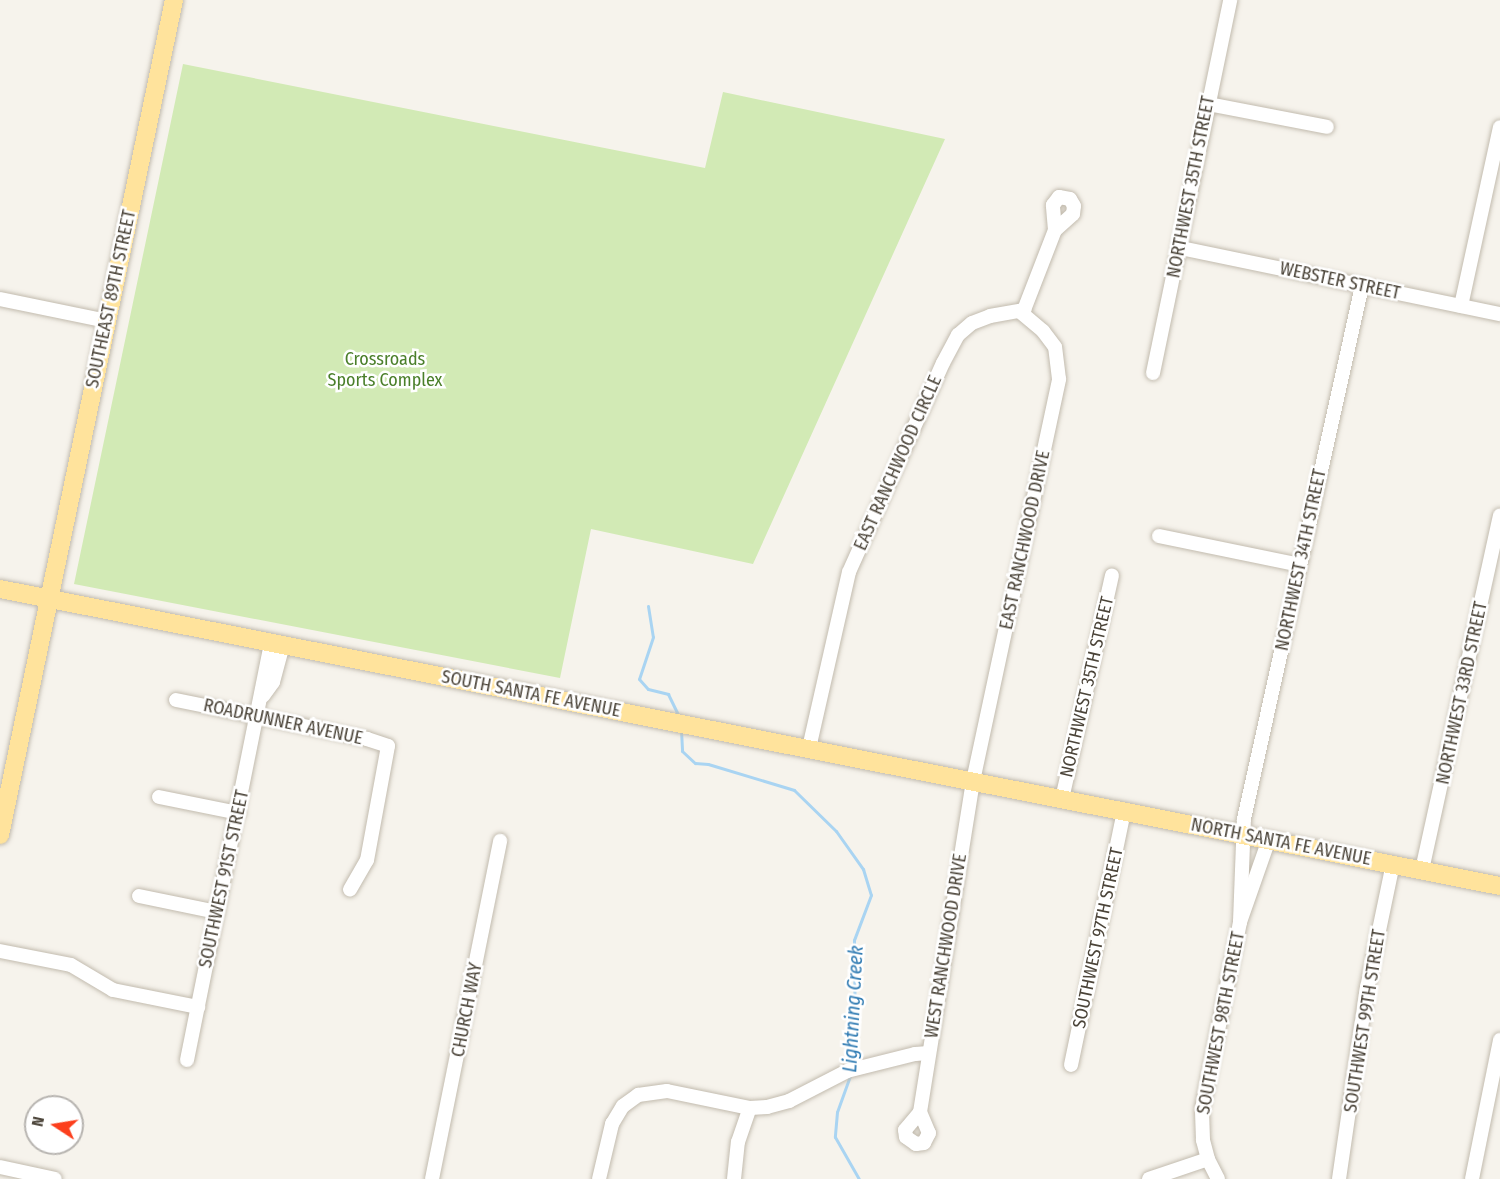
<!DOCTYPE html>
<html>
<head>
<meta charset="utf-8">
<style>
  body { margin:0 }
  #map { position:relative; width:1500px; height:1179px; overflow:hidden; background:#f6f3ec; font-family:"Fira Sans Condensed",sans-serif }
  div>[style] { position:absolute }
  .green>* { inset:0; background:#d2eab5 }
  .stream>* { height:3px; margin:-1.5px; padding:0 1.5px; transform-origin:1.5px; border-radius:1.5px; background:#a9d4f2 }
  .roads { filter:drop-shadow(0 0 2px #c2bbae) drop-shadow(0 0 2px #c2bbae) }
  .minor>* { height:14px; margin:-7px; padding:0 7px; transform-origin:7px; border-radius:7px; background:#fff }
  .major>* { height:18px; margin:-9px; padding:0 9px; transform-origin:9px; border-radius:9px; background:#ffe39c }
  span { translate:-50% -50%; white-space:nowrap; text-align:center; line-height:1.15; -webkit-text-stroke:5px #fff; paint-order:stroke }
  .street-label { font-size:18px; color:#4b4439 }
  .park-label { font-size:18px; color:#4a7f2a }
  .water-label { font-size:20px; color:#2e7ab2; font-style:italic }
  .north { position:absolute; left:24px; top:1095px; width:60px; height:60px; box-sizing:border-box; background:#fff; border:2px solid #b7b4b0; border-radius:50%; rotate:282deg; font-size:16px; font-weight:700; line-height:24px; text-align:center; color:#4b4439 }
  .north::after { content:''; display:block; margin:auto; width:21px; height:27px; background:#fc3f1d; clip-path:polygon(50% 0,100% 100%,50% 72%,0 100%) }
</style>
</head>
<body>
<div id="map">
  <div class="green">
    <i style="clip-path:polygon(183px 64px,705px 168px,723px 92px,945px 139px,753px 564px,591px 529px,560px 678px,74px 584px)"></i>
  </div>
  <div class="stream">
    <i style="left:648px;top:606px;width:31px;rotate:81deg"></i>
    <i style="left:653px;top:637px;width:44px;rotate:108.4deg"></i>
    <i style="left:639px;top:679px;width:13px;rotate:48deg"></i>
    <i style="left:648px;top:689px;width:21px;rotate:14deg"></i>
    <i style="left:668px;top:694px;width:25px;rotate:64deg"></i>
    <i style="left:681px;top:730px;width:21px;rotate:87deg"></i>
    <i style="left:682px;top:751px;width:18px;rotate:43deg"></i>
    <i style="left:695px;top:763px;width:13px;rotate:4deg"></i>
    <i style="left:708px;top:764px;width:90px;rotate:16.8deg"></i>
    <i style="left:794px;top:790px;width:59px;rotate:44.3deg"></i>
    <i style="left:836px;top:831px;width:47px;rotate:54.6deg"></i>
    <i style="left:863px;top:869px;width:27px;rotate:73deg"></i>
    <i style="left:871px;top:895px;width:48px;rotate:110.7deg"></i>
    <i style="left:854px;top:940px;width:113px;rotate:89.5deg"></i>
    <i style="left:855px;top:1053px;width:14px;rotate:102deg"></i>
    <i style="left:851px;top:1073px;width:41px;rotate:109.7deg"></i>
    <i style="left:837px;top:1112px;width:25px;rotate:95deg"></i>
    <i style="left:835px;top:1137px;width:48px;rotate:60.3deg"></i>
  </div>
  <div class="roads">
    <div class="minor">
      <i style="left:1208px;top:104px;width:121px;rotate:10.9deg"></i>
      <i style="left:1181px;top:248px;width:326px;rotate:11.7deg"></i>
      <i style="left:0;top:299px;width:109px;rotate:11.6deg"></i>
      <i style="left:1461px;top:306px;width:183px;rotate:-77.7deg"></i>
      <i style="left:1153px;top:373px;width:381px;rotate:-78.3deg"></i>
      <i style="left:1159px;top:536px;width:144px;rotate:11.6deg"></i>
      <i style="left:263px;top:696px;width:17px;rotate:-54deg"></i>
      <i style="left:273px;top:682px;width:38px;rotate:-75deg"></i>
      <i style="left:176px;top:700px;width:195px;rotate:11.5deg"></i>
      <i style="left:367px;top:739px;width:22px;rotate:18deg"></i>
      <i style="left:388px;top:746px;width:116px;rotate:100.4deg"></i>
      <i style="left:367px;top:860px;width:34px;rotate:120deg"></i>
      <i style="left:809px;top:748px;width:180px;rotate:-77.2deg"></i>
      <i style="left:849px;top:572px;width:229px;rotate:-65.8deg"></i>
      <i style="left:943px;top:363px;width:32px;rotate:-62deg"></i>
      <i style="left:958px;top:335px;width:18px;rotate:-41deg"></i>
      <i style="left:972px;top:323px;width:19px;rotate:-21deg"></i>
      <i style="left:990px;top:316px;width:35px;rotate:-10deg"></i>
      <i style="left:1024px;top:310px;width:86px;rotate:-68.8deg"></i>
      <i style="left:1055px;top:230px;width:25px;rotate:-95deg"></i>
      <i style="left:1053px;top:205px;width:10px;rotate:-53deg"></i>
      <i style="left:1059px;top:197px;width:11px;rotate:10deg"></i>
      <i style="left:1070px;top:199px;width:8px;rotate:60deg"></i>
      <i style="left:1074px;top:206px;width:8px;rotate:97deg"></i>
      <i style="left:1073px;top:214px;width:24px;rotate:138deg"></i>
      <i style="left:159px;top:797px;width:81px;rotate:11.4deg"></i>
      <i style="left:1062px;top:799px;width:229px;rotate:-77.4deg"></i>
      <i style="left:1422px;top:870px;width:363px;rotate:-77.6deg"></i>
      <i style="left:139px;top:896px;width:80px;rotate:11.6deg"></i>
      <i style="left:1240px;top:922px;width:103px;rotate:-87.8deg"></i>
      <i style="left:1244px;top:819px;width:546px;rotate:-77.52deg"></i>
      <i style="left:0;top:951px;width:72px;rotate:11.2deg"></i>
      <i style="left:71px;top:965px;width:49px;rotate:30.8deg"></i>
      <i style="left:113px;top:990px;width:87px;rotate:11.3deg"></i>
      <i style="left:187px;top:1060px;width:426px;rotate:-78.6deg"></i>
      <i style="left:1071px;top:1065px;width:259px;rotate:-78.2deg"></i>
      <i style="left:920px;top:1112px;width:23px;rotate:67deg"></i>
      <i style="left:929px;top:1133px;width:11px;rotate:117deg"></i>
      <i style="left:924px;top:1143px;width:8px;rotate:173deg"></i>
      <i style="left:916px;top:1144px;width:12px;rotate:-145deg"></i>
      <i style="left:906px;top:1137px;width:7px;rotate:-98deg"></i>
      <i style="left:905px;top:1130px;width:23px;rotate:-50deg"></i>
      <i style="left:920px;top:1112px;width:335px;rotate:-80.9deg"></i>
      <i style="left:973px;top:781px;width:411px;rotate:-77.9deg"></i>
      <i style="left:1059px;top:379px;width:32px;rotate:-97deg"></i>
      <i style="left:1055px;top:347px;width:20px;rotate:-127deg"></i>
      <i style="left:1043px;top:331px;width:30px;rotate:-140deg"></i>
      <i style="left:0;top:1167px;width:56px;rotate:12.3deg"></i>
      <i style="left:432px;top:1179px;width:345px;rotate:-78.6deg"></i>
      <i style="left:599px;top:1179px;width:57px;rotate:-76.7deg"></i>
      <i style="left:612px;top:1124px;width:21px;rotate:-59deg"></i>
      <i style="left:623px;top:1106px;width:19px;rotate:-36deg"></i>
      <i style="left:638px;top:1095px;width:29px;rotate:-8deg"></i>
      <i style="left:667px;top:1091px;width:85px;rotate:11.6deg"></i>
      <i style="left:750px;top:1108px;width:17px;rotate:-3deg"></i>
      <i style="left:767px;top:1107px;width:23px;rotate:-15deg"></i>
      <i style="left:789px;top:1101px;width:65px;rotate:-27.3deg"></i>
      <i style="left:847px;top:1071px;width:70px;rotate:-14deg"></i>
      <i style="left:915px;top:1054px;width:14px;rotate:-4deg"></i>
      <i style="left:734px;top:1179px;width:37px;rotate:-84deg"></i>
      <i style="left:738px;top:1142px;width:36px;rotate:-71deg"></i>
      <i style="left:1149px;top:1179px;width:62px;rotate:-18.7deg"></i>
      <i style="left:1218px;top:1179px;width:22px;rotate:-117deg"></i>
      <i style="left:1208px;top:1159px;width:20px;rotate:-105deg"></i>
      <i style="left:1203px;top:1140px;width:31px;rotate:-92deg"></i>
      <i style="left:1202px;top:1109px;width:191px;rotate:-78.5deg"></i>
      <i style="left:1240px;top:922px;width:88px;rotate:-70.7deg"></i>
      <i style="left:1339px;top:1179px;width:193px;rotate:-81.7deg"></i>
      <i style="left:1367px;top:988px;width:127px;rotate:-78.2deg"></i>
      <i style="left:1472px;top:1179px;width:142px;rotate:-78.6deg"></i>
    </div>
    <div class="major">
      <i style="left:0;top:589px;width:1529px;rotate:11.2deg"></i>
      <i style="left:0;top:835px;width:853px;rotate:-78.23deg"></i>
    </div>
  </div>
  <div class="street-label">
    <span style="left:1191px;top:187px;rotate:-79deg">NORTHWEST 35TH STREET</span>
    <span style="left:1340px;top:281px;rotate:12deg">WEBSTER STREET</span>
    <span style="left:111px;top:299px;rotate:-78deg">SOUTHEAST 89TH STREET</span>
    <span style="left:898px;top:463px;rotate:-66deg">EAST RANCHWOOD CIRCLE</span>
    <span style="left:1025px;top:540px;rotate:-78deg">EAST RANCHWOOD DRIVE</span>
    <span style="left:1301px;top:560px;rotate:-78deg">NORTHWEST 34TH STREET</span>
    <span style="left:1087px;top:687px;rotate:-77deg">NORTHWEST 35TH STREET</span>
    <span style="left:1462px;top:693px;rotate:-78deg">NORTHWEST 33RD STREET</span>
    <span style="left:531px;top:694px;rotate:11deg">SOUTH SANTA FE AVENUE</span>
    <span style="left:283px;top:722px;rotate:12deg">ROADRUNNER AVENUE</span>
    <span style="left:1281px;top:842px;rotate:11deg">NORTH SANTA FE AVENUE</span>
    <span style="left:224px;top:879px;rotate:-78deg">SOUTHWEST 91ST STREET</span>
    <span style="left:1098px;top:938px;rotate:-78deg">SOUTHWEST 97TH STREET</span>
    <span style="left:946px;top:946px;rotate:-81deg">WEST RANCHWOOD DRIVE</span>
    <span style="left:467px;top:1010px;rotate:-79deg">CHURCH WAY</span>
    <span style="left:1365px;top:1021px;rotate:-81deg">SOUTHWEST 99TH STREET</span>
    <span style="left:1221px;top:1023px;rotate:-79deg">SOUTHWEST 98TH STREET</span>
  </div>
  <div class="park-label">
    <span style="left:385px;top:370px">Crossroads<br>Sports Complex</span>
  </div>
  <div class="water-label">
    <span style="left:853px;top:1009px;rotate:-87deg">Lightning Creek</span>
  </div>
  <div class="north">N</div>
</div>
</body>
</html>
